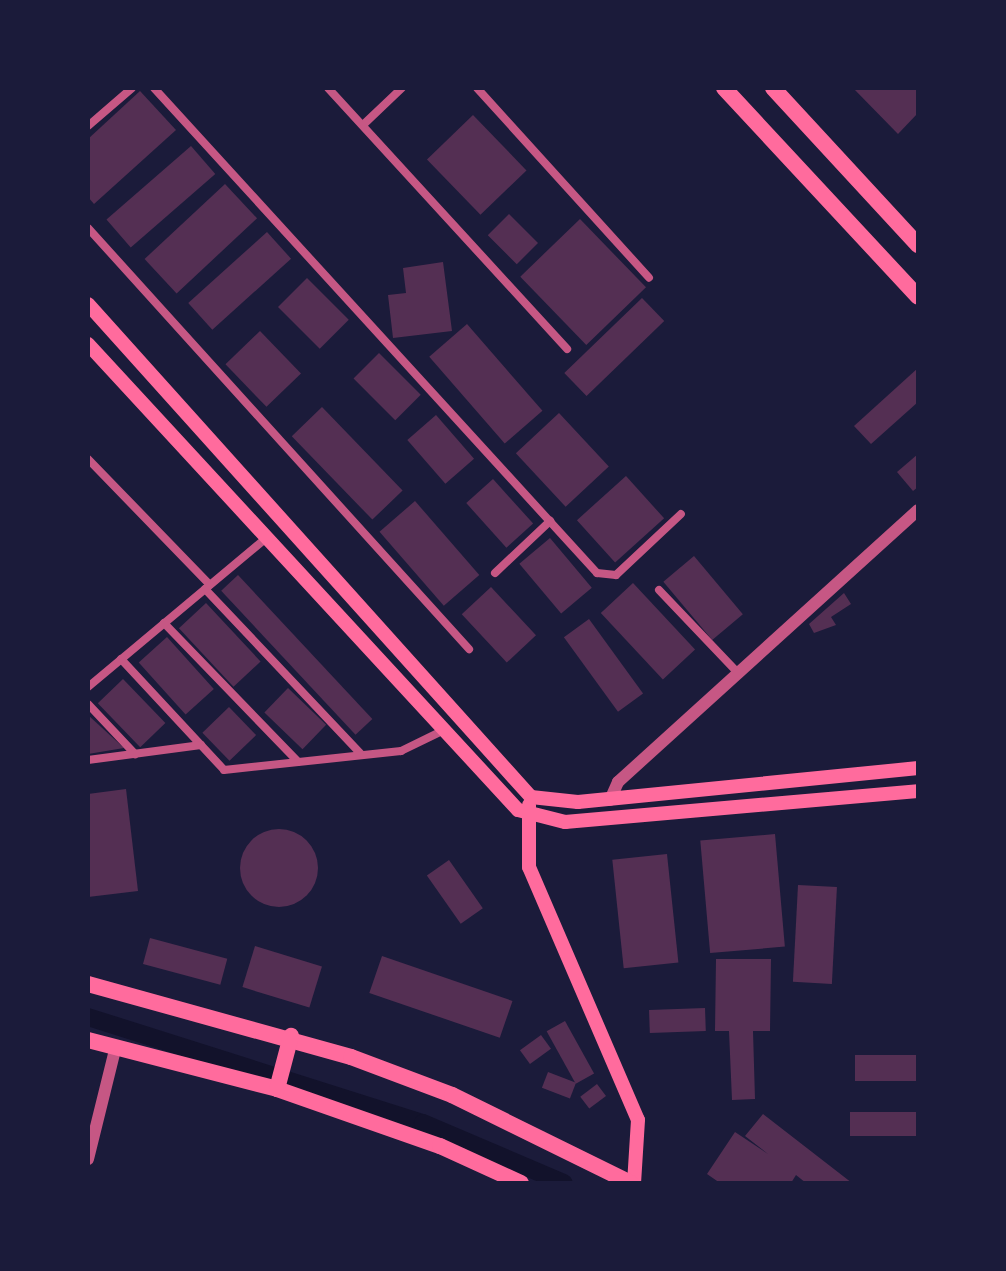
<!DOCTYPE html>
<html>
<head>
<meta charset="utf-8">
<style>
  body { margin:0 }
  #map { position:relative; width:1006px; height:1271px; overflow:hidden; background:#1b1b3a; font-family:Lato,sans-serif }
  div>[style] { position:absolute }
  .canal>* { height:18px; margin:-9px; padding:0 9px; transform-origin:9px; border-radius:9px; background:#12122b }
  .building>* { inset:0; background:#542f53; transform-origin:0 0 }
  .round { border-radius:50% }
  .minor>* { height:8px; margin:-4px; padding:0 4px; transform-origin:4px; border-radius:4px; background:#c65784 }
  .tertiary>* { height:12px; margin:-6px; padding:0 6px; transform-origin:6px; border-radius:6px; background:#c65784 }
  .secondary>* { height:14px; margin:-7px; padding:0 7px; transform-origin:7px; border-radius:7px; background:#ff6b9d }
  .primary>* { height:16px; margin:-8px; padding:0 8px; transform-origin:8px; border-radius:8px; background:#ff6b9d }
  span { translate:-50% -50%; white-space:nowrap; text-align:center; line-height:1.15; -webkit-text-stroke:8px #1b1b3a; paint-order:stroke }
  .frame { position:absolute; inset:0; border:90px solid #1b1b3a; pointer-events:none }
</style>
</head>
<body>
<div id="map">
  <div class="canal">
    <i style="left:88px;top:1017px;width:351px;rotate:17.6deg"></i>
    <i style="left:423px;top:1123px;width:153px;rotate:23.1deg"></i>
  </div>
  <div class="building">
    <i style="clip-path:polygon(853px 88px,918px 88px,918px 113px,898px 134px)"></i>
    <i style="clip-path:polygon(140px 91px,176px 130px,94px 204px,88px 197px,88px 139px)"></i>
    <i style="left:473px;top:115px;width:77px;height:64px;rotate:46deg"></i>
    <i style="left:191px;top:146px;width:37px;height:112px;rotate:49deg"></i>
    <i style="left:225px;top:184px;width:47px;height:110px;rotate:47deg"></i>
    <i style="left:509px;top:214px;width:41px;height:30px;rotate:45deg"></i>
    <i style="left:580px;top:219px;width:95px;height:83px;rotate:46deg"></i>
    <i style="left:267px;top:232px;width:36px;height:106px;rotate:48deg"></i>
    <i style="clip-path:polygon(443px 262px,452px 331px,393px 338px,388px 295px,406px 293px,403px 268px)"></i>
    <i style="left:307px;top:278px;width:59px;height:41px;rotate:45deg"></i>
    <i style="left:642px;top:298px;width:32px;height:108px;rotate:46deg"></i>
    <i style="left:467px;top:324px;width:115px;height:50px;rotate:49deg"></i>
    <i style="left:260px;top:331px;width:59px;height:48px;rotate:46deg"></i>
    <i style="left:379px;top:353px;width:59px;height:36px;rotate:45deg"></i>
    <i style="clip-path:polygon(918px 368px,918px 402px,871px 444px,854px 426px)"></i>
    <i style="left:322px;top:407px;width:116px;height:42px;rotate:46deg"></i>
    <i style="left:559px;top:413px;width:73px;height:59px;rotate:47deg"></i>
    <i style="left:436px;top:415px;width:58px;height:38px;rotate:49deg"></i>
    <i style="clip-path:polygon(918px 454px,918px 487px,913px 491px,897px 472px)"></i>
    <i style="left:626px;top:476px;width:57px;height:66px;rotate:48deg"></i>
    <i style="left:493px;top:479px;width:60px;height:36px;rotate:48deg"></i>
    <i style="left:415px;top:501px;width:98px;height:47px;rotate:49deg"></i>
    <i style="left:550px;top:538px;width:65px;height:40px;rotate:50deg"></i>
    <i style="left:694px;top:556px;width:76px;height:40px;rotate:50deg"></i>
    <i style="left:238px;top:575px;width:197px;height:23px;rotate:47deg"></i>
    <i style="left:633px;top:583px;width:91px;height:44px;rotate:47deg"></i>
    <i style="left:491px;top:587px;width:66px;height:40px;rotate:47deg"></i>
    <i style="clip-path:polygon(844px 593px,851px 604px,831px 617px,836px 625px,814px 633px,809px 624px)"></i>
    <i style="left:206px;top:603px;width:80px;height:37px;rotate:47deg"></i>
    <i style="left:589px;top:619px;width:92px;height:31px;rotate:54deg"></i>
    <i style="left:167px;top:637px;width:70px;height:38px;rotate:48deg"></i>
    <i style="left:123px;top:679px;width:61px;height:35px;rotate:46deg"></i>
    <i style="left:288px;top:688px;width:53px;height:34px;rotate:44deg"></i>
    <i style="left:229px;top:707px;width:39px;height:37px;rotate:46deg"></i>
    <i style="clip-path:polygon(88px 715px,124px 748px,88px 754px)"></i>
    <i style="clip-path:polygon(126px 789px,138px 891px,88px 897px,88px 794px)"></i>
    <i class="round" style="left:240px;top:829px;width:78px;height:78px"></i>
    <i style="left:775px;top:834px;width:113px;height:75px;rotate:85deg"></i>
    <i style="left:667px;top:854px;width:109px;height:55px;rotate:84deg"></i>
    <i style="left:449px;top:860px;width:59px;height:27px;rotate:55deg"></i>
    <i style="left:798px;top:885px;width:39px;height:97px;rotate:3deg"></i>
    <i style="left:150px;top:938px;width:80px;height:27px;rotate:15deg"></i>
    <i style="left:255px;top:946px;width:70px;height:43px;rotate:17deg"></i>
    <i style="left:382px;top:956px;width:138px;height:39px;rotate:19deg"></i>
    <i style="clip-path:polygon(716px 959px,771px 959px,770px 1031px,753px 1031px,755px 1099px,732px 1100px,729px 1031px,715px 1031px)"></i>
    <i style="left:705px;top:1008px;width:23px;height:56px;rotate:88deg"></i>
    <i style="left:565px;top:1021px;width:60px;height:21px;rotate:61deg"></i>
    <i style="left:541px;top:1035px;width:17px;height:26px;rotate:54deg"></i>
    <i style="left:918px;top:1055px;width:26px;height:63px;rotate:90deg"></i>
    <i style="left:548px;top:1072px;width:30px;height:17px;rotate:21deg"></i>
    <i style="left:597px;top:1084px;width:15px;height:21px;rotate:53deg"></i>
    <i style="left:918px;top:1112px;width:24px;height:68px;rotate:90deg"></i>
    <i style="clip-path:polygon(763px 1114px,852px 1183px,806px 1183px,796px 1175px,791px 1183px,720px 1183px,707px 1174px,735px 1132px,768px 1154px,745px 1136px)"></i>
  </div>
  <div class="minor">
    <i style="left:154px;top:88px;width:657px;rotate:47.59deg"></i>
    <i style="left:597px;top:573px;width:19px;rotate:6deg"></i>
    <i style="left:616px;top:575px;width:89px;rotate:-43.2deg"></i>
    <i style="left:328px;top:88px;width:354px;rotate:47.5deg"></i>
    <i style="left:477px;top:88px;width:256px;rotate:47.8deg"></i>
    <i style="left:364px;top:124px;width:52px;rotate:-43.5deg"></i>
    <i style="left:88px;top:126px;width:58px;rotate:-40.8deg"></i>
    <i style="left:88px;top:228px;width:568px;rotate:47.86deg"></i>
    <i style="left:88px;top:459px;width:175px;rotate:45.9deg"></i>
    <i style="left:495px;top:573px;width:76px;rotate:-43.4deg"></i>
    <i style="left:205px;top:589px;width:228px;rotate:46.6deg"></i>
    <i style="left:659px;top:590px;width:116px;rotate:46.4deg"></i>
    <i style="left:164px;top:623px;width:193px;rotate:46deg"></i>
    <i style="left:121px;top:659px;width:151px;rotate:47.1deg"></i>
    <i style="left:224px;top:770px;width:178px;rotate:-6.1deg"></i>
    <i style="left:401px;top:751px;width:46px;rotate:-26deg"></i>
    <i style="left:88px;top:687px;width:231px;rotate:-39.9deg"></i>
    <i style="left:88px;top:704px;width:69px;rotate:46.8deg"></i>
    <i style="left:88px;top:760px;width:114px;rotate:-7.6deg"></i>
  </div>
  <div class="tertiary">
    <i style="left:610px;top:800px;width:20px;rotate:-66deg"></i>
    <i style="left:618px;top:782px;width:405px;rotate:-42.2deg"></i>
    <i style="left:88px;top:1159px;width:116px;rotate:-76.1deg"></i>
  </div>
  <div class="secondary">
    <i style="left:88px;top:304px;width:663px;rotate:48.06deg"></i>
    <i style="left:531px;top:797px;width:47px;rotate:6.1deg"></i>
    <i style="left:578px;top:802px;width:342px;rotate:-5.7deg"></i>
    <i style="left:88px;top:344px;width:634px;rotate:47.3deg"></i>
    <i style="left:518px;top:810px;width:49px;rotate:14.3deg"></i>
    <i style="left:565px;top:822px;width:354px;rotate:-5deg"></i>
    <i style="left:529px;top:805px;width:62px;rotate:90deg"></i>
    <i style="left:529px;top:867px;width:275px;rotate:66.7deg"></i>
    <i style="left:638px;top:1120px;width:63px;rotate:93.6deg"></i>
  </div>
  <div class="primary">
    <i style="left:724px;top:88px;width:285px;rotate:47.1deg"></i>
    <i style="left:773px;top:88px;width:214px;rotate:47.3deg"></i>
    <i style="left:88px;top:984px;width:273px;rotate:15.5deg"></i>
    <i style="left:351px;top:1057px;width:108px;rotate:20.6deg"></i>
    <i style="left:452px;top:1095px;width:199px;rotate:26.2deg"></i>
    <i style="left:88px;top:1040px;width:195px;rotate:14.5deg"></i>
    <i style="left:277px;top:1089px;width:173px;rotate:19.3deg"></i>
    <i style="left:440px;top:1146px;width:89px;rotate:24.6deg"></i>
    <i style="left:277px;top:1089px;width:55px;rotate:-75.2deg"></i>
  </div>
  <div class="frame"></div>
</div>
</body>
</html>
